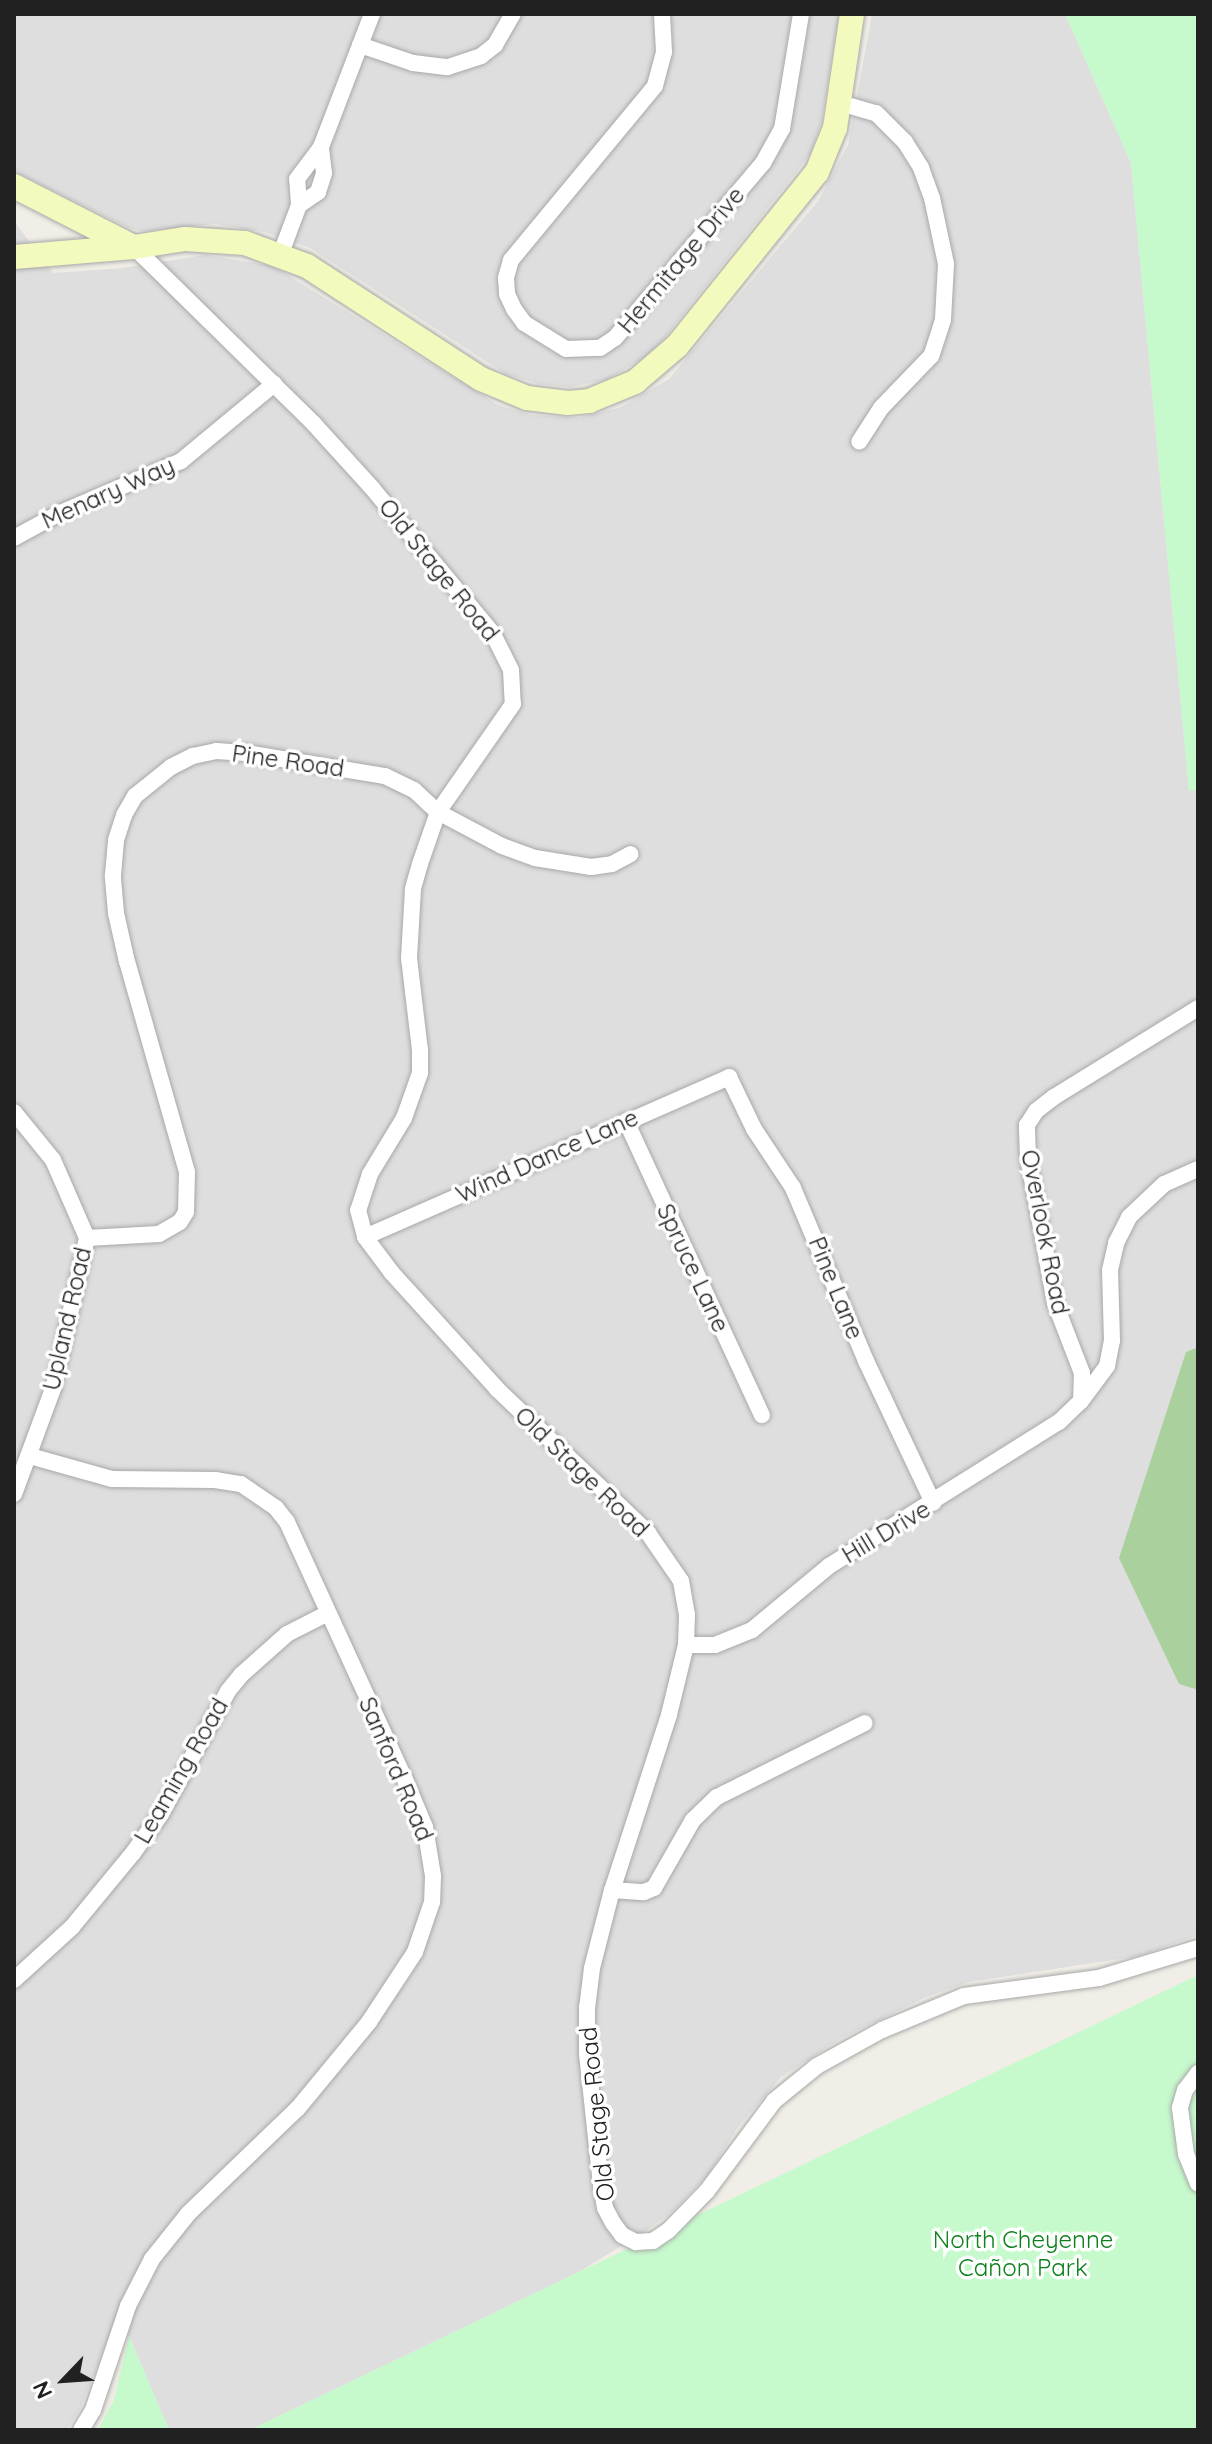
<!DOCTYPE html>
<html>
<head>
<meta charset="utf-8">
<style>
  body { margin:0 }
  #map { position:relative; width:1212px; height:2444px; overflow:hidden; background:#f1eee7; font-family:Quicksand,sans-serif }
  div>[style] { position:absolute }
  .residential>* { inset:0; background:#dfdede }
  .forest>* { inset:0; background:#a9d09d }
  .park>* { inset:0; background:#c6f9cc }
  .roads { filter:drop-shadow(0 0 2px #a8a8a8) drop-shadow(0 0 2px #a8a8a8) }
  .street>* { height:16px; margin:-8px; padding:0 8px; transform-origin:8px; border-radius:8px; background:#fff }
  .secondary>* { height:24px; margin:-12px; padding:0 12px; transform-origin:12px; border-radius:12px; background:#f4f9bd }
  span { translate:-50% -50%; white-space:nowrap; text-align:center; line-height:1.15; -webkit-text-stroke:7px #fff; paint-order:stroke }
  .street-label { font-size:24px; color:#212121 }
  .park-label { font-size:24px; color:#0d811b }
  .frame { position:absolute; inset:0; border:16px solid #212121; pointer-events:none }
  .north { position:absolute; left:24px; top:2340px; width:80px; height:80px; -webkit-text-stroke:6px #fff; paint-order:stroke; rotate:245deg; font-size:22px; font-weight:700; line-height:32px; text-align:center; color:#212121 }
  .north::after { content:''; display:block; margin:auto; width:28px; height:36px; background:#212121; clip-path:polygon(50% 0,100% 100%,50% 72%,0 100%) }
</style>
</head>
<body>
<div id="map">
  <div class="residential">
    <i style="clip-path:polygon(14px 14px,839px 14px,821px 123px,811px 152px,801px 166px,662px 341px,645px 357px,606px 380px,570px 387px,539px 384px,506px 374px,310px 248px,264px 232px,215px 224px,143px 231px,129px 228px,14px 171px)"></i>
    <i style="clip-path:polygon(872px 14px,1065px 14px,1131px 163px,1189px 790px,1198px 789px,1198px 1347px,1186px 1352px,1179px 1684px,1198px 1690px,1198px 1935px,1139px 1956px,969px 1982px,926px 1997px,840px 2039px,781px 2077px,738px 2127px,707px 2176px,673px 2211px,647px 2230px,579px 2272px,250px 2430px,169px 2430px,129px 2336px,114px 2325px,80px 2409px,67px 2430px,14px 2430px,14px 221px,53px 273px,122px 268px,205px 255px,273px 266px,498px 405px,531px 415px,580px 418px,621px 407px,669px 379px,818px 201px,848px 145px)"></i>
  </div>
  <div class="forest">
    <i style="clip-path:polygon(1198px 1347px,1198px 1690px,1179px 1684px,1119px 1558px,1186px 1352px)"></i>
  </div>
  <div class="park">
    <i style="clip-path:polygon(1065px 14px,1198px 14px,1198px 789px,1189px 791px,1131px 163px)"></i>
    <i style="clip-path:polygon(1198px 1975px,1198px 2430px,250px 2430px,579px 2272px)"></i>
    <i style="clip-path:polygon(129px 2336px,169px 2430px,98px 2430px,114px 2400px)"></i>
  </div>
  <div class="roads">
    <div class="street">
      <i style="left:662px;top:14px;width:38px;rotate:87deg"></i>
      <i style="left:664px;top:52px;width:35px;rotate:105deg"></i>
      <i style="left:655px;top:86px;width:226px;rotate:129.6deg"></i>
      <i style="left:511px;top:260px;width:19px;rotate:106deg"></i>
      <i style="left:506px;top:278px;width:16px;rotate:86deg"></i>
      <i style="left:507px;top:294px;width:17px;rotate:65deg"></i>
      <i style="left:514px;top:309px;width:17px;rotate:54deg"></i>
      <i style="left:524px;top:323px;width:49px;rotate:31.8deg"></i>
      <i style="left:566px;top:349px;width:34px;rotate:-2deg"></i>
      <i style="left:600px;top:348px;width:18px;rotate:-34deg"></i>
      <i style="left:615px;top:338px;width:229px;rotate:-49.8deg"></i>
      <i style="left:763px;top:163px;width:39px;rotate:-61deg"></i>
      <i style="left:782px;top:129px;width:117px;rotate:-80.6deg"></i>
      <i style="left:360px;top:45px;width:56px;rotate:18.8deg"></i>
      <i style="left:413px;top:63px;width:35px;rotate:7deg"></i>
      <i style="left:448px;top:67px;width:35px;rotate:-18deg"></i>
      <i style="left:481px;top:56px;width:18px;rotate:-38deg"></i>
      <i style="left:495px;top:45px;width:36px;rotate:-60deg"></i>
      <i style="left:840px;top:103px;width:37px;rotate:16deg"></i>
      <i style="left:876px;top:113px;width:41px;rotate:45deg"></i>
      <i style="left:905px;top:142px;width:31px;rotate:58deg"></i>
      <i style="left:921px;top:168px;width:32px;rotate:70deg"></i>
      <i style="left:932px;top:198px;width:67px;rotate:78deg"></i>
      <i style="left:946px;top:264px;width:56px;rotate:93.1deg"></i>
      <i style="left:943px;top:320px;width:38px;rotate:108deg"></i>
      <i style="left:931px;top:356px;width:72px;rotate:133.9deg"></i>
      <i style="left:881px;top:408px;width:40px;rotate:122.9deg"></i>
      <i style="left:299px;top:205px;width:23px;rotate:-34deg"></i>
      <i style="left:318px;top:192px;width:20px;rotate:-72deg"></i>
      <i style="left:324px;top:173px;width:26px;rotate:-97deg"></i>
      <i style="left:134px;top:247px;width:252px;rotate:44.5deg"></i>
      <i style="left:314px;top:424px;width:86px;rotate:47.8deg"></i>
      <i style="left:372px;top:488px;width:190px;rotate:50.3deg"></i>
      <i style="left:493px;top:634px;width:40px;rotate:63.4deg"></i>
      <i style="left:511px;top:670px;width:34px;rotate:87deg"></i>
      <i style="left:513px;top:704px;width:131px;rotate:124.8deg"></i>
      <i style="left:438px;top:812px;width:55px;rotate:109.1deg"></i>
      <i style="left:420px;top:864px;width:26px;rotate:106deg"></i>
      <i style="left:413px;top:889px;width:69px;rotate:93.3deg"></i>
      <i style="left:409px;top:958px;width:93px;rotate:83.2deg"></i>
      <i style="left:420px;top:1050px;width:23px;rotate:90deg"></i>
      <i style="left:420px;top:1073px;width:48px;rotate:109.6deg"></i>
      <i style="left:404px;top:1118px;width:66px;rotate:121.3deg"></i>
      <i style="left:370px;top:1174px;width:38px;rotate:108deg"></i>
      <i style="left:358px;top:1210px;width:28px;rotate:75deg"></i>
      <i style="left:365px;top:1237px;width:45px;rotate:53.1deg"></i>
      <i style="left:392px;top:1273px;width:156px;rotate:47.8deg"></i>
      <i style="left:497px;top:1389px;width:209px;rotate:43.6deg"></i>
      <i style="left:648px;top:1533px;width:58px;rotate:55.5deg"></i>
      <i style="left:681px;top:1581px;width:35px;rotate:80deg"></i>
      <i style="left:687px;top:1615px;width:30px;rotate:92deg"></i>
      <i style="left:686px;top:1645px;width:72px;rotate:103.7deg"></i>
      <i style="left:669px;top:1715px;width:184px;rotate:108deg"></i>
      <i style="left:612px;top:1890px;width:81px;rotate:104.4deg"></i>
      <i style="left:592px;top:1968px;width:39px;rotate:97deg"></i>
      <i style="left:587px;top:2007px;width:47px;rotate:90deg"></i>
      <i style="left:587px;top:2054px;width:132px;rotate:83.9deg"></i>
      <i style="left:601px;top:2185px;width:23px;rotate:80deg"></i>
      <i style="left:605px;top:2208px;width:17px;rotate:62deg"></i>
      <i style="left:613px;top:2223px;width:15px;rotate:53deg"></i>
      <i style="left:622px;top:2235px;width:16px;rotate:27deg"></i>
      <i style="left:636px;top:2242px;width:17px;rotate:-3deg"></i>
      <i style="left:653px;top:2241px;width:18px;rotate:-34deg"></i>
      <i style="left:668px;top:2231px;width:56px;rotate:-45.7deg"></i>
      <i style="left:707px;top:2191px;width:112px;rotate:-53.3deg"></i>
      <i style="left:774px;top:2101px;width:55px;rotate:-39.1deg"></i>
      <i style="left:817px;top:2066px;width:74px;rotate:-29deg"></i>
      <i style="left:882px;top:2030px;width:89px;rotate:-22.5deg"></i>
      <i style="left:964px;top:1996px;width:136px;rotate:-7.6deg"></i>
      <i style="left:1099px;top:1978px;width:103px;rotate:-16.9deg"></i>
      <i style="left:281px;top:253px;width:51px;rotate:-69.4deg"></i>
      <i style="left:299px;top:205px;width:26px;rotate:-94deg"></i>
      <i style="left:297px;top:179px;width:40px;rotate:-53deg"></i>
      <i style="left:321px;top:147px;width:142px;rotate:-69deg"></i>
      <i style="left:14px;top:538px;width:50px;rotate:-28.6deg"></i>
      <i style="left:58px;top:514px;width:134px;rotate:-23.3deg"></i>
      <i style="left:181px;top:461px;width:121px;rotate:-39.6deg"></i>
      <i style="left:14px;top:1112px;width:62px;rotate:50.9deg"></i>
      <i style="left:53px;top:1160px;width:85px;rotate:66.4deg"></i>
      <i style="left:87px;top:1238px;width:152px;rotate:102.6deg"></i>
      <i style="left:54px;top:1386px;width:115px;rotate:110.3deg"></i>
      <i style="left:626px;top:1121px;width:324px;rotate:65.2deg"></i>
      <i style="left:365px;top:1237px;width:398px;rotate:-23.7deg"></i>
      <i style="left:729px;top:1077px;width:58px;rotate:64.3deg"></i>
      <i style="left:754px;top:1129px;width:71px;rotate:56.5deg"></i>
      <i style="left:793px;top:1188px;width:188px;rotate:67.1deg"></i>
      <i style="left:866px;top:1361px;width:157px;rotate:64.7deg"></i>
      <i style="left:87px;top:1238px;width:72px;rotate:-3.2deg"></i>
      <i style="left:159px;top:1234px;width:24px;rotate:-30deg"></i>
      <i style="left:180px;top:1222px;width:12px;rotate:-59deg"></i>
      <i style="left:186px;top:1212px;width:40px;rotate:-88.6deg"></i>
      <i style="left:187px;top:1172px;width:218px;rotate:-105.9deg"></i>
      <i style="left:127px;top:962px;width:50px;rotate:-102.7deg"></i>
      <i style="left:116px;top:913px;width:38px;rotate:-95deg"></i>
      <i style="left:113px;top:875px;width:35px;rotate:-85deg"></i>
      <i style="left:116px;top:840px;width:26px;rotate:-72deg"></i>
      <i style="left:124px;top:815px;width:22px;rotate:-60deg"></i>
      <i style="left:135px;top:796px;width:46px;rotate:-38.9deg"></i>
      <i style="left:171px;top:767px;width:25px;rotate:-27deg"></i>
      <i style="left:193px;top:756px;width:24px;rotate:-12deg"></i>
      <i style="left:216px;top:751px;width:30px;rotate:4deg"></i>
      <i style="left:246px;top:753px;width:141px;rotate:9.4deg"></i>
      <i style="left:385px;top:776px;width:32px;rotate:26deg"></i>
      <i style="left:414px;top:790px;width:33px;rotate:43deg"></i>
      <i style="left:438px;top:812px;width:72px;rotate:28deg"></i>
      <i style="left:502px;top:846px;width:35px;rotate:20deg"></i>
      <i style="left:535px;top:858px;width:57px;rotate:9.1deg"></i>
      <i style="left:591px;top:867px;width:21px;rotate:-8deg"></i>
      <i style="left:612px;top:864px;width:21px;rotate:-28deg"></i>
      <i style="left:1081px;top:1401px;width:28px;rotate:-88deg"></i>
      <i style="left:1082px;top:1373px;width:75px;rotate:-111.1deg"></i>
      <i style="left:1055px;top:1303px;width:147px;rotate:-100.5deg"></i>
      <i style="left:1028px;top:1158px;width:33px;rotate:-92deg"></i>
      <i style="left:1027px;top:1125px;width:17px;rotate:-57deg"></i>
      <i style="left:1036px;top:1111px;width:23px;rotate:-38deg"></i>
      <i style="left:1054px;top:1097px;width:169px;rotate:-31.7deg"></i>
      <i style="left:30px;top:1456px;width:85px;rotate:15.7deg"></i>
      <i style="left:112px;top:1479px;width:103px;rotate:0.6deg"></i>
      <i style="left:215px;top:1480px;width:26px;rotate:9deg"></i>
      <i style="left:241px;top:1484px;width:42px;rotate:34.4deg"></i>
      <i style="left:276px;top:1508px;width:18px;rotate:52deg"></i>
      <i style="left:287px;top:1522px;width:281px;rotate:65.4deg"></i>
      <i style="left:404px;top:1777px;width:54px;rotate:67.2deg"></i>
      <i style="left:425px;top:1827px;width:50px;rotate:80.7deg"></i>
      <i style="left:433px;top:1876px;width:26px;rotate:92deg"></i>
      <i style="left:432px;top:1902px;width:53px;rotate:108.8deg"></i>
      <i style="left:415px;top:1952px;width:84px;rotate:123.3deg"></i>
      <i style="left:369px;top:2022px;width:112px;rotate:129.5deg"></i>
      <i style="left:298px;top:2108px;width:153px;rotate:136.1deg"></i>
      <i style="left:188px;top:2214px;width:58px;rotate:128.7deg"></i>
      <i style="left:152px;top:2259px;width:53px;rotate:117.1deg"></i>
      <i style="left:128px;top:2306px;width:110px;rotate:108.6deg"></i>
      <i style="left:93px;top:2410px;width:23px;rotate:121deg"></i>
      <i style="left:686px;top:1645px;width:29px"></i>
      <i style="left:715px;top:1645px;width:40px;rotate:-22deg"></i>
      <i style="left:752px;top:1630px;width:100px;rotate:-39.7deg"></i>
      <i style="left:829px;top:1566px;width:271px;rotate:-32.1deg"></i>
      <i style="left:1059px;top:1422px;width:30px;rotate:-44deg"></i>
      <i style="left:1081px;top:1401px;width:44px;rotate:-53.4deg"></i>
      <i style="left:1107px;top:1366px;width:25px;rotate:-79deg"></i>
      <i style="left:1112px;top:1341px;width:71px;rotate:-91.6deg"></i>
      <i style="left:1110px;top:1270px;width:28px;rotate:-77deg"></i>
      <i style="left:1116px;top:1243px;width:29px;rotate:-63deg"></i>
      <i style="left:1129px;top:1217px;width:48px;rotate:-43.3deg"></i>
      <i style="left:1164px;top:1184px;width:37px;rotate:-24deg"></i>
      <i style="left:612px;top:1890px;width:32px;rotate:4deg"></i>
      <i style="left:644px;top:1892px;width:11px;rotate:-22deg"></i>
      <i style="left:654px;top:1888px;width:78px;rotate:-60.2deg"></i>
      <i style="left:693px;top:1820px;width:33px;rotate:-44deg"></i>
      <i style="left:717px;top:1797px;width:165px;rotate:-26.6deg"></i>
      <i style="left:14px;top:1980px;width:79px;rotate:-42.4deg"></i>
      <i style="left:72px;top:1927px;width:96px;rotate:-50.5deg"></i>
      <i style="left:133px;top:1853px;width:48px;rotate:-54.3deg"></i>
      <i style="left:161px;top:1814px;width:140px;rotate:-61.4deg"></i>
      <i style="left:228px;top:1691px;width:21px;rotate:-51deg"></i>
      <i style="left:241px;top:1675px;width:62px;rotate:-41.7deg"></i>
      <i style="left:287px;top:1634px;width:46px;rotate:-27.1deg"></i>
      <i style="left:1198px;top:2073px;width:21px;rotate:127deg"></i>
      <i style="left:1185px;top:2090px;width:19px;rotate:106deg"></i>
      <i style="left:1180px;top:2108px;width:46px;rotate:82.6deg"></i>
      <i style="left:1186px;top:2154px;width:32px;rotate:68deg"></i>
    </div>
    <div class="secondary">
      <i style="left:14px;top:186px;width:134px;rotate:27.1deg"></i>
      <i style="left:14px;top:257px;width:120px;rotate:-4.8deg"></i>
      <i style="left:134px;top:247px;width:52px;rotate:-8.9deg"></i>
      <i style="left:185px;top:239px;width:60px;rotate:3.8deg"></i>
      <i style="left:245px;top:243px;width:66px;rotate:20.4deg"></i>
      <i style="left:307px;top:266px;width:207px;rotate:33deg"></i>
      <i style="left:481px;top:379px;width:50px;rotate:22.4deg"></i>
      <i style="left:527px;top:398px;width:41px;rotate:7deg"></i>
      <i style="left:568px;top:403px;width:21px;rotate:-5deg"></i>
      <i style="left:589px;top:401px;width:50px;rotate:-22.4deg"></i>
      <i style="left:635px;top:382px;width:55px;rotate:-40.6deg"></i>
      <i style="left:677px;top:346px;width:223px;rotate:-51.2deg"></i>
      <i style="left:817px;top:172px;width:48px;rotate:-67.8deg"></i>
      <i style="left:835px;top:128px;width:115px;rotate:-81.5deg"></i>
    </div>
  </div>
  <div class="street-label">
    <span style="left:681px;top:260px;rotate:-50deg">Hermitage Drive</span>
    <span style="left:108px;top:493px;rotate:-24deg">Menary Way</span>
    <span style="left:439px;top:570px;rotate:51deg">Old Stage Road</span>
    <span style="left:288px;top:761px;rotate:8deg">Pine Road</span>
    <span style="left:547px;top:1156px;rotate:-24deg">Wind Dance Lane</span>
    <span style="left:1045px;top:1232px;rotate:79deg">Overlook Road</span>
    <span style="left:693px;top:1268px;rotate:65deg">Spruce Lane</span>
    <span style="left:836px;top:1288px;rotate:68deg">Pine Lane</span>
    <span style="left:67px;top:1319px;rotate:-77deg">Upland Road</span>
    <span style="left:582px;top:1472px;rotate:44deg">Old Stage Road</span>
    <span style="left:886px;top:1532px;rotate:-31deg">Hill Drive</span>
    <span style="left:396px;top:1769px;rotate:67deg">Sanford Road</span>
    <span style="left:181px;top:1771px;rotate:-60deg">Leaming Road</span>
    <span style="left:597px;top:2114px;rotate:-96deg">Old Stage Road</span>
  </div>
  <div class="park-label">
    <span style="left:1023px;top:2254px">North Cheyenne<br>Cañon Park</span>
  </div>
  <div class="frame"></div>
  <div class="north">N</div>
</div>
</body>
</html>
